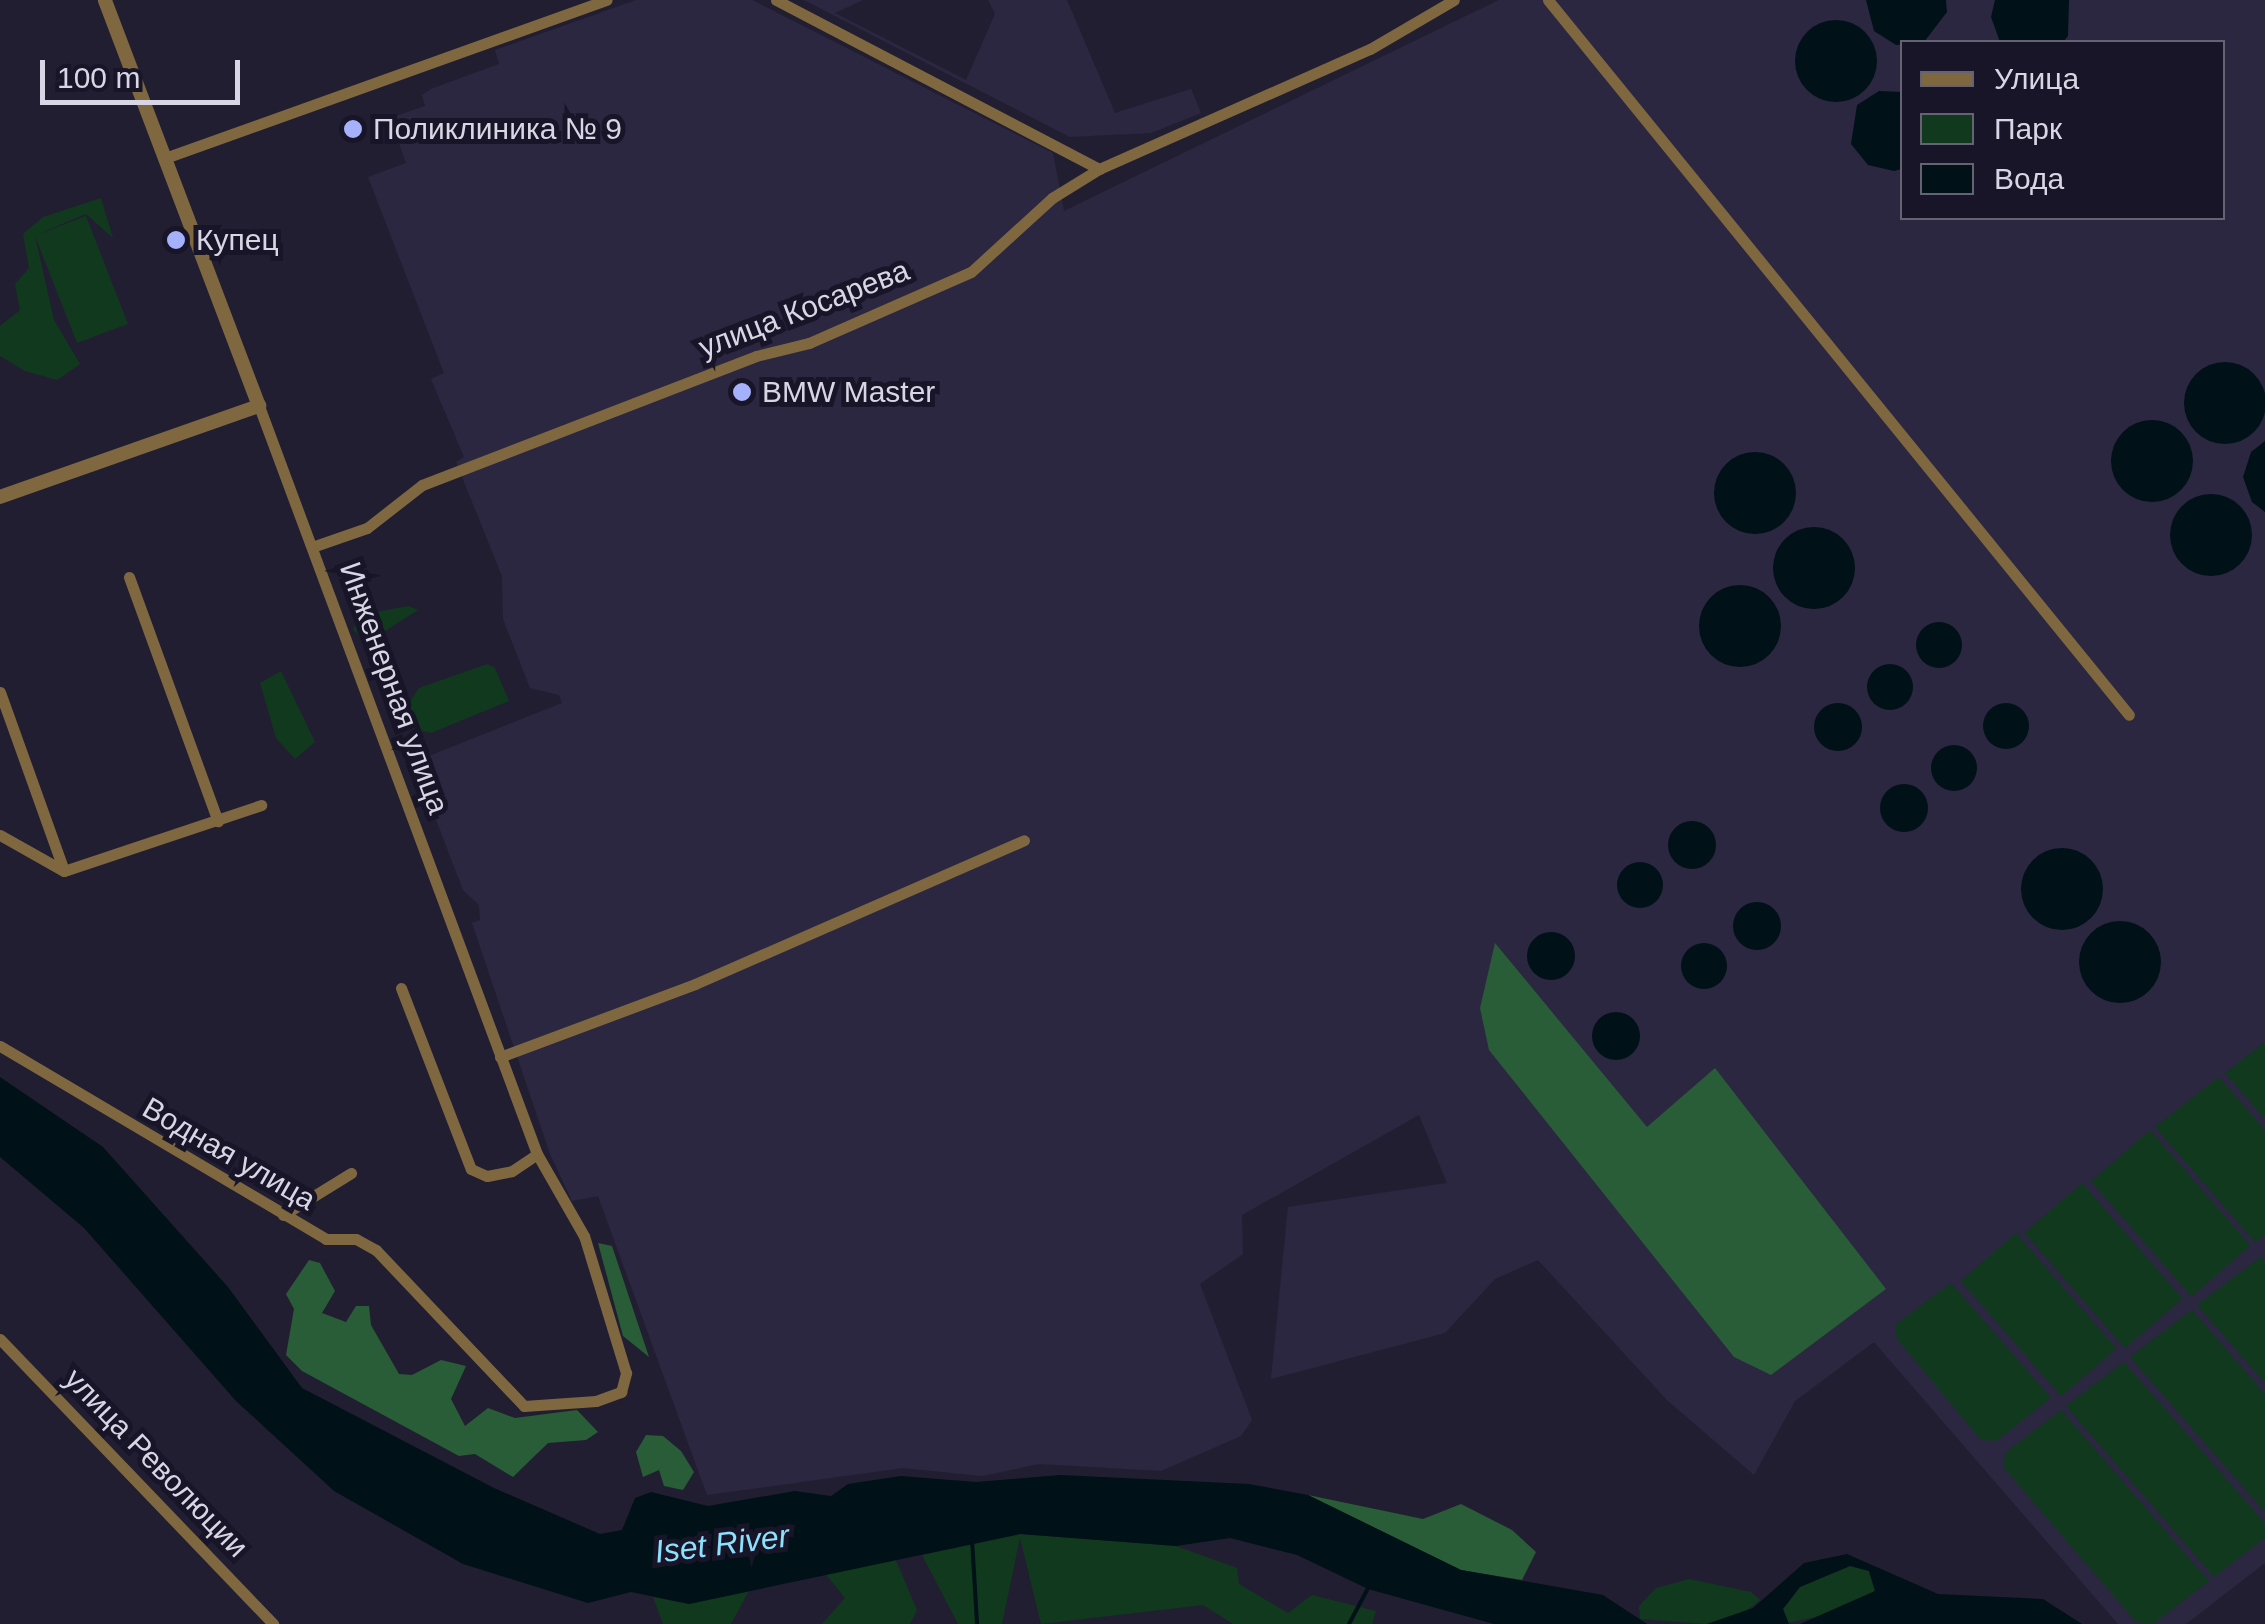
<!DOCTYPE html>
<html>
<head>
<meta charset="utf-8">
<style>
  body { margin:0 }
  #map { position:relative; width:2265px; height:1624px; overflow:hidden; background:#221e32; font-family:Helvetica,sans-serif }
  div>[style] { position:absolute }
  .built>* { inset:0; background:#2c2740 }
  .green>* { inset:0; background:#10391e; transform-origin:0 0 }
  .forest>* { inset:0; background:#285d37 }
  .water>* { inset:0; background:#001118 }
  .round { border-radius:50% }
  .stream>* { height:4px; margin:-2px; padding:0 2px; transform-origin:2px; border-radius:2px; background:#001118 }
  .minor>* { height:11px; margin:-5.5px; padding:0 5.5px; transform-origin:5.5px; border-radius:5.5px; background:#7f683f }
  .tertiary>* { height:14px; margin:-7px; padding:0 7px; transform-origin:7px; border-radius:7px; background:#7f683f }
  .dots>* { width:28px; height:28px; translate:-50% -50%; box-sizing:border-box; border:5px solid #191528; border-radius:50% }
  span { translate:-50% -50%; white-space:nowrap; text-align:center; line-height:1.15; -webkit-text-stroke:10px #191528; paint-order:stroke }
  .poi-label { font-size:30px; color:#d8d6e4 }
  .left { translate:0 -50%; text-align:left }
  .street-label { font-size:30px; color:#d8d6e4 }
  .water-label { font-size:32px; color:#8ce1fd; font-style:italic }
  .legend { position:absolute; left:1900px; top:40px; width:325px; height:180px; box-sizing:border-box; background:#191528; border:2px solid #656273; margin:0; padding:12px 18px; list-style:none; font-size:30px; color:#d8d6e4 }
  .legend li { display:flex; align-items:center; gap:20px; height:50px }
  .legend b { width:50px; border:2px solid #656273 }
  .scale { position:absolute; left:40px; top:60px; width:200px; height:45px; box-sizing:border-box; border:5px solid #d8d6e4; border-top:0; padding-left:12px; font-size:30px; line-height:35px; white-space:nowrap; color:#d8d6e4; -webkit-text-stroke:8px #191528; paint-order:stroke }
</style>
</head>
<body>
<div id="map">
  <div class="built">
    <i style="clip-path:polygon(evenodd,636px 0,752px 0,1053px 153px,1064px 211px,1499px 0,2265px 0,2265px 1563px,2186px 1624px,2118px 1624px,1874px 1342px,1795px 1401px,1754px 1475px,1667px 1400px,1538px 1260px,1495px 1279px,1445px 1333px,1271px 1379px,1288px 1207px,1447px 1183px,1419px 1115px,1242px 1215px,1243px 1254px,1200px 1284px,1252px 1420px,1241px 1436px,1161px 1471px,1039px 1464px,982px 1476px,903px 1468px,707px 1495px,598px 1196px,572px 1201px,550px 1154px,472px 923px,480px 920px,479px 905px,463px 890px,414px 762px,562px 703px,559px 695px,530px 688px,503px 619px,502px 576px,456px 462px,464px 457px,431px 379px,444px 373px,368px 177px,406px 163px,390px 118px,425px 106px,422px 95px,431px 89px,499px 64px,495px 50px,636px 0,1902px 42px,2222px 42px,2222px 218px,1902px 218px,1902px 42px)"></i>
    <i style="clip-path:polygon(804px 0,863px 0,835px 13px,966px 80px,995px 14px,988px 0,1067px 0,1115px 113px,1191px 89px,1201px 113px,1151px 133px,1070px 137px)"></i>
  </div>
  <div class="green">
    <i style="clip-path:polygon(101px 198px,113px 238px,86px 214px,36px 235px,86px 216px,128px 324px,77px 343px,35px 236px,54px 320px,80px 364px,57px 380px,25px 371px,0 356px,0 326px,20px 310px,15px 284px,29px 268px,23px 234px,43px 217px)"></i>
    <i style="clip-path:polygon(409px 606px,418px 610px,368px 642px,353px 630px,359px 615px)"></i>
    <i style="clip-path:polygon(487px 664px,495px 668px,509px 701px,431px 733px,408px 728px,402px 713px,419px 688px)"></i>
    <i style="clip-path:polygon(281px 671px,315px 742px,295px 759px,276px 738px,260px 683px)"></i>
    <i style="clip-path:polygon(2265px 1042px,2265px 1119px,2225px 1073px)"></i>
    <i style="clip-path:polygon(2219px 1077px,2265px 1130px,2265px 1235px,2255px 1242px,2155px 1127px)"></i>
    <i style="left:2150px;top:1130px;width:153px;height:78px;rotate:49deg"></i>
    <i style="left:2082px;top:1183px;width:153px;height:76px;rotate:49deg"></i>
    <i style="left:2016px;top:1233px;width:153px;height:73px;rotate:49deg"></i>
    <i style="clip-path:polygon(2261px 1257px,2265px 1262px,2265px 1383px,2197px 1305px)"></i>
    <i style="clip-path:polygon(1951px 1283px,2051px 1398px,1996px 1441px,1981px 1440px,1897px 1339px,1895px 1325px)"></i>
    <i style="clip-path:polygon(2192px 1310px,2265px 1394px,2265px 1512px,2130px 1357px)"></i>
    <i style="clip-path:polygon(2124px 1362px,2265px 1523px,2265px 1538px,2214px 1577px,2066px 1406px)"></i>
    <i style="clip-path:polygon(2061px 1410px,2209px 1581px,2153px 1624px,2136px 1622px,2004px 1468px,2005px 1453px)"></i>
    <i style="clip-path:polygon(1021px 1534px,1176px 1546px,1237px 1568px,1239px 1584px,1288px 1613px,1312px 1595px,1376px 1611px,1372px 1624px,1233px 1624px,1203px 1605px,1041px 1624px,1020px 1538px,1002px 1624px,958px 1624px,922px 1555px)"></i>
    <i style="clip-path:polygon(895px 1558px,917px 1610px,910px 1624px,822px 1624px,845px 1598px,824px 1572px)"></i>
    <i style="clip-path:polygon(1850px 1566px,1869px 1571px,1875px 1591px,1834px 1613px,1787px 1623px,1783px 1609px,1800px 1587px)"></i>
    <i style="clip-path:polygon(1689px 1579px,1751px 1592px,1760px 1600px,1741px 1615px,1707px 1624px,1640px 1619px,1639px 1606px,1656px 1588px)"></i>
    <i style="clip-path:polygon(749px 1591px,731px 1624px,663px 1624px,653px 1597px,689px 1604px)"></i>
  </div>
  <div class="forest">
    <i style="clip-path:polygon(1495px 943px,1647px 1127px,1715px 1068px,1886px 1289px,1771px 1375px,1734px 1357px,1489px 1050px,1480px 1008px)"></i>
    <i style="clip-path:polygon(598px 1243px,612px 1246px,649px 1357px,623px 1336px)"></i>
    <i style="clip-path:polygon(309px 1260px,320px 1263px,335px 1291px,322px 1313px,346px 1322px,356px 1306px,369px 1306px,371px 1325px,399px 1374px,412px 1375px,441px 1360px,466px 1366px,451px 1399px,465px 1426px,488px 1408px,515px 1418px,577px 1410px,598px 1432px,586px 1440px,548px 1443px,513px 1477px,475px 1454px,459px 1456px,302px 1371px,286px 1355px,294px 1309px,286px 1294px)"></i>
    <i style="clip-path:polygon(646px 1435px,663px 1436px,681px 1451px,694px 1472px,683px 1490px,664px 1486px,659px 1470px,643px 1477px,636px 1452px)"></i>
    <i style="clip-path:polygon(1308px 1495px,1423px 1519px,1461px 1504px,1512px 1530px,1536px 1552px,1522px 1580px,1461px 1570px)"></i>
  </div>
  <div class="water">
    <i style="clip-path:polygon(1866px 0,1946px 0,1947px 12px,1924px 42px,1896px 45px,1874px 31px)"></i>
    <i style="clip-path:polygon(1995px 0,2069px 0,2068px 36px,2063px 42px,2000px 42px,1991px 17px)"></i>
    <i class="round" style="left:1795px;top:20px;width:82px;height:82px"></i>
    <i style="clip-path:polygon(1879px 91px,1902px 92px,1902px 169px,1894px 171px,1868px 165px,1851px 144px,1857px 105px)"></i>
    <i class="round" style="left:2184px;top:362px;width:82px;height:82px"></i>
    <i class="round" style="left:2111px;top:420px;width:82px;height:82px"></i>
    <i style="clip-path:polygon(2265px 441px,2265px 512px,2252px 502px,2243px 477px,2251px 452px)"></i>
    <i class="round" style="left:1714px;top:452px;width:82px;height:82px"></i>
    <i class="round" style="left:2170px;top:494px;width:82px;height:82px"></i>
    <i class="round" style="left:1773px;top:527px;width:82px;height:82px"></i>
    <i class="round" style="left:1699px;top:585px;width:82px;height:82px"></i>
    <i class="round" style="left:1916px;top:622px;width:46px;height:46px"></i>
    <i class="round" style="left:1867px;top:664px;width:46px;height:46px"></i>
    <i class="round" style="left:1983px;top:703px;width:46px;height:46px"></i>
    <i class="round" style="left:1814px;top:703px;width:48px;height:48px"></i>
    <i class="round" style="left:1931px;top:745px;width:46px;height:46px"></i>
    <i class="round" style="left:1880px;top:784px;width:48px;height:48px"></i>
    <i class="round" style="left:1668px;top:821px;width:48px;height:48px"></i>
    <i class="round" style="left:2021px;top:848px;width:82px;height:82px"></i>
    <i class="round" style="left:1617px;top:862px;width:46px;height:46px"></i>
    <i class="round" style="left:1733px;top:902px;width:48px;height:48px"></i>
    <i class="round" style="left:2079px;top:921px;width:82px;height:82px"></i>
    <i class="round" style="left:1527px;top:932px;width:48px;height:48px"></i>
    <i class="round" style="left:1681px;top:943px;width:46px;height:46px"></i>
    <i class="round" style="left:1592px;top:1012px;width:48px;height:48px"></i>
    <i style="clip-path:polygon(0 1077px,103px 1147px,228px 1287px,302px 1388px,494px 1488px,600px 1534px,622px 1530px,635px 1498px,651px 1492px,708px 1506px,795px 1491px,831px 1496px,848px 1484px,901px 1476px,976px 1482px,1060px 1475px,1249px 1484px,1308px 1495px,1461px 1570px,1603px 1595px,1647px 1624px,1494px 1624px,1368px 1589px,1297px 1555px,1230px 1538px,1176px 1546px,1020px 1534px,689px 1604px,631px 1592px,588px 1603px,463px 1564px,334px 1491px,236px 1401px,84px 1228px,0 1157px)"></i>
    <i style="clip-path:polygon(1847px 1554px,1938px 1594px,2043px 1599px,2082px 1624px,1800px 1624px,1875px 1591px,1869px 1571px,1850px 1566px,1800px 1587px,1783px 1609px,1789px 1624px,1707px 1624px,1753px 1608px,1804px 1563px)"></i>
  </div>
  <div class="stream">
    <i style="left:972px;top:1539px;width:85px;rotate:86.6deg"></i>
    <i style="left:1349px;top:1624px;width:40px;rotate:-62deg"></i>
  </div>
  <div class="minor">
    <i style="left:776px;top:0;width:365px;rotate:27.6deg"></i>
    <i style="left:1548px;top:0;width:921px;rotate:50.9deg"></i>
    <i style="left:165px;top:158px;width:469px;rotate:-19.7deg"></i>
    <i style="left:312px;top:547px;width:58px;rotate:-19.1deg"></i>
    <i style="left:367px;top:528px;width:70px;rotate:-38deg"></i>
    <i style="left:422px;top:485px;width:358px;rotate:-21.1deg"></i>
    <i style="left:756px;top:356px;width:55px;rotate:-13.8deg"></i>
    <i style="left:809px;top:343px;width:177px;rotate:-23.7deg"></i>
    <i style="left:971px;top:272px;width:110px;rotate:-42.4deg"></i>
    <i style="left:1052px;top:198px;width:55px;rotate:-31.7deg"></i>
    <i style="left:1099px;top:169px;width:296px;rotate:-23.9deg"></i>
    <i style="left:1370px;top:49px;width:97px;rotate:-30.3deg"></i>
    <i style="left:129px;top:577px;width:260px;rotate:70deg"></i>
    <i style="left:0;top:692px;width:190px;rotate:70.3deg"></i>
    <i style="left:0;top:835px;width:73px;rotate:29.4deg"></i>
    <i style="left:64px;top:871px;width:208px;rotate:-18.5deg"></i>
    <i style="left:401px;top:988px;width:194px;rotate:68.9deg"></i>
    <i style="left:471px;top:1169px;width:17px;rotate:24deg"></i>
    <i style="left:487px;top:1176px;width:25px;rotate:-11deg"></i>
    <i style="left:512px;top:1171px;width:30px;rotate:-34deg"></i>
    <i style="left:0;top:1046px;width:379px;rotate:30.6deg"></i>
    <i style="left:326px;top:1239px;width:30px"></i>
    <i style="left:356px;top:1239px;width:23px;rotate:29deg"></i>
    <i style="left:376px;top:1250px;width:215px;rotate:46.5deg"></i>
    <i style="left:524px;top:1406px;width:72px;rotate:-4deg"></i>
    <i style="left:596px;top:1401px;width:27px;rotate:-20deg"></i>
    <i style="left:621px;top:1392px;width:20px;rotate:-75deg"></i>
    <i style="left:626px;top:1373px;width:143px;rotate:-107deg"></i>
    <i style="left:584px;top:1236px;width:95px;rotate:-119.8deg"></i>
    <i style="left:537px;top:1154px;width:798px;rotate:-110.39deg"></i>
    <i style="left:500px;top:1057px;width:208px;rotate:-20.5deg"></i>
    <i style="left:695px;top:984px;width:359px;rotate:-23.6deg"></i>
    <i style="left:283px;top:1215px;width:80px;rotate:-31.7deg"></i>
    <i style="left:0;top:1339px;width:395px;rotate:46.2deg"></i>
  </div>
  <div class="tertiary">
    <i style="left:0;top:497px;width:275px;rotate:-19.4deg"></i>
    <i style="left:259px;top:406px;width:434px;rotate:-110.8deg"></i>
  </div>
  <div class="dots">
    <i style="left:353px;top:129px;background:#a6b1fc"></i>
    <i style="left:176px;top:240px;background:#a6b1fc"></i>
    <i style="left:742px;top:392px;background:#a6b1fc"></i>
  </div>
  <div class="poi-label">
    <span class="left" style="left:373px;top:129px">Поликлиника № 9</span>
    <span class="left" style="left:196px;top:240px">Купец</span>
    <span class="left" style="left:762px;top:392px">BMW Master</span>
  </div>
  <div class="street-label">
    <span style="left:804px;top:309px;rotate:-21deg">улица Косарева</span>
    <span style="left:394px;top:688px;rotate:70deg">Инженерная улица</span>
    <span style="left:229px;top:1154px;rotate:30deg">Водная улица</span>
    <span style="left:156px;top:1463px;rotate:46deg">улица Революции</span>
  </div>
  <div class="water-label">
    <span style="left:722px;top:1544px;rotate:-7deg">Iset River</span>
  </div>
  <ul class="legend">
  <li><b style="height:12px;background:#7f683f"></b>Улица</li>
  <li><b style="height:28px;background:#10391e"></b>Парк</li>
  <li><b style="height:28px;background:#001118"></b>Вода</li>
  </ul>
  <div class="scale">100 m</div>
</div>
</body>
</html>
